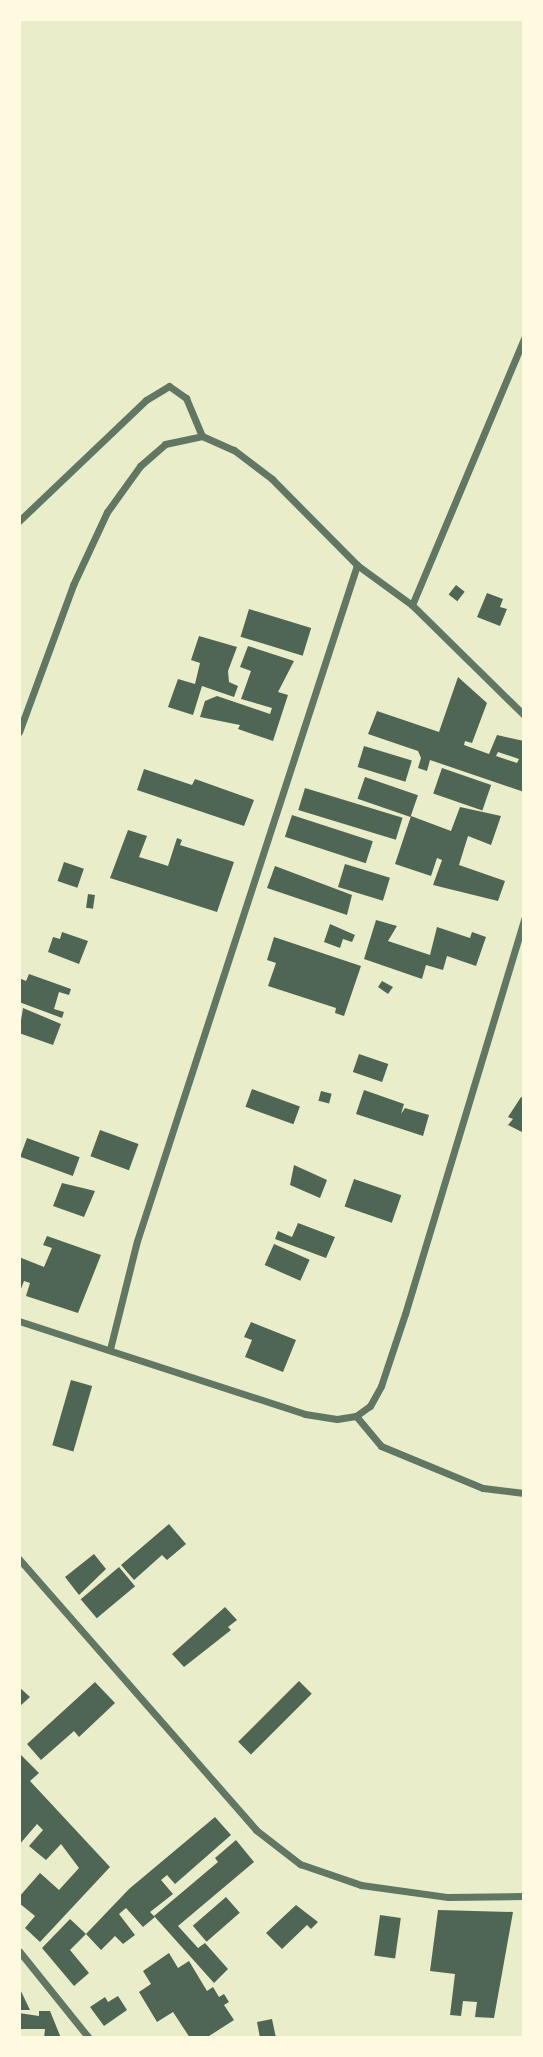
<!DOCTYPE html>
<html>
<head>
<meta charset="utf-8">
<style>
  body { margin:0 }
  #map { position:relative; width:543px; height:2057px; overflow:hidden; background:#e9edc9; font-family:"Alegreya Sans",sans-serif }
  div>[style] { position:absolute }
  .building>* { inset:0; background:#4f6655; transform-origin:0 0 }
  .minor>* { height:7px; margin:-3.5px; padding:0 3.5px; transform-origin:3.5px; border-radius:3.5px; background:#617663 }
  span { translate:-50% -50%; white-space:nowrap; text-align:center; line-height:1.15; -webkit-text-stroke:7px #fefae0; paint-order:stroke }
  .frame { position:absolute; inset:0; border:21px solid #fefae0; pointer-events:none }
</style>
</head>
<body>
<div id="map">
  <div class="building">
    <i style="left:456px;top:585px;width:11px;height:12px;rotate:38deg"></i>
    <i style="clip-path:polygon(487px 593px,503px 599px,500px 607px,507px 609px,500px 626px,477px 617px)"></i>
    <i style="left:249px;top:609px;width:65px;height:29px;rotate:17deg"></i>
    <i style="clip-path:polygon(199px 636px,237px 647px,228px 671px,229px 682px,238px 686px,234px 697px,202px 686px,193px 715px,168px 707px,178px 679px,195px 684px,200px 663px,191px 660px)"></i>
    <i style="clip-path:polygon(248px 646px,294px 661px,278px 692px,288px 695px,273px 741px,238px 729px,240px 725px,200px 717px,205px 701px,217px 696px,270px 714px,272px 708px,241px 699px,251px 671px,240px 667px)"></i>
    <i style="clip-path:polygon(evenodd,458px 677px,487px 703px,472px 743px,465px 741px,464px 745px,489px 754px,497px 735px,524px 741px,524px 792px,430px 760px,427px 771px,418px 768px,421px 758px,418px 751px,368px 734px,377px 711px,439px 732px,458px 677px,498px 752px,519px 759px,517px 763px,496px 756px,498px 752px)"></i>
    <i style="left:364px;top:746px;width:50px;height:22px;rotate:17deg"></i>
    <i style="left:442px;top:768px;width:52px;height:27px;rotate:19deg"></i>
    <i style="clip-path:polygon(144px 769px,192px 785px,195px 779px,254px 800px,244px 826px,137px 790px)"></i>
    <i style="left:365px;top:777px;width:56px;height:23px;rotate:19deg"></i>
    <i style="left:305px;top:788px;width:102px;height:23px;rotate:17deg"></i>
    <i style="clip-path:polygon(460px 807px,501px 816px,491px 845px,468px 836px,459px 865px,505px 881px,498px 901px,433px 885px,442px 860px,437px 858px,431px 876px,395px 864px,411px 816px,451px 831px)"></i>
    <i style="left:292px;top:815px;width:85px;height:23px;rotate:18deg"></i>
    <i style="clip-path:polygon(128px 830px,147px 836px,139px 857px,162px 864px,168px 866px,177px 838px,182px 840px,180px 845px,234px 862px,217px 912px,110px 878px)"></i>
    <i style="left:64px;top:862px;width:21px;height:20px;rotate:19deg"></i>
    <i style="left:345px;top:864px;width:47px;height:24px;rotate:17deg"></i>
    <i style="clip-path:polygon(275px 866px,352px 895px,347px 915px,267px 888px)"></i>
    <i style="left:88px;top:894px;width:7px;height:14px;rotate:8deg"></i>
    <i style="clip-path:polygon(376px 920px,397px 926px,388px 941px,430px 955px,437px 927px,470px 938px,472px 932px,486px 937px,476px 966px,447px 956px,443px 970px,426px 965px,422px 979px,364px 959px)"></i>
    <i style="clip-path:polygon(330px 924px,355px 935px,352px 942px,343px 939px,340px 948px,324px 942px)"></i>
    <i style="clip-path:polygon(62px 932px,88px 941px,79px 964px,48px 952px,53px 937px,60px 939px)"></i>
    <i style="clip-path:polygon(274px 937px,361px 966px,344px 1016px,335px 1013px,336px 1008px,268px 986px,276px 963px,267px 960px)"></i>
    <i style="clip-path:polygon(29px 974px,71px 989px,69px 995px,59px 992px,54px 1009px,64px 1012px,62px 1018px,19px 1002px,19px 978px,26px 981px)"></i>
    <i style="clip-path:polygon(382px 981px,393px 987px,388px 994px,378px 987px)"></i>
    <i style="clip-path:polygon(23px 1008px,61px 1024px,53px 1045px,19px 1033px)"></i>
    <i style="left:359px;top:1054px;width:31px;height:19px;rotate:19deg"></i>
    <i style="left:252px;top:1089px;width:51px;height:19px;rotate:20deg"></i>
    <i style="clip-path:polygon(364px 1090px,404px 1104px,401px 1114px,405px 1108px,429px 1115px,423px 1136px,356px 1114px)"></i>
    <i style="left:321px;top:1091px;width:11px;height:10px;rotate:15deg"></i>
    <i style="clip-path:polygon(521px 1097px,524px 1098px,524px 1133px,508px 1125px,513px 1119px,508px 1117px)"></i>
    <i style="left:100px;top:1130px;width:41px;height:28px;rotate:20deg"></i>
    <i style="left:27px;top:1138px;width:56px;height:20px;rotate:20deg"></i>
    <i style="clip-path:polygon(294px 1165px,327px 1180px,320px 1198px,290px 1185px)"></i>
    <i style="left:354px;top:1179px;width:50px;height:29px;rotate:19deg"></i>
    <i style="clip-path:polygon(62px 1183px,95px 1191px,84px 1217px,53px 1206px)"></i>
    <i style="clip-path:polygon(298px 1223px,335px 1237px,326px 1258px,275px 1239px,278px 1231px,292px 1237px)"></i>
    <i style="clip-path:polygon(47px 1236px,101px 1255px,78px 1313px,26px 1296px,30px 1283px,24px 1281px,19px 1294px,19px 1257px,44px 1267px,52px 1248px,43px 1245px)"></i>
    <i style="left:274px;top:1244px;width:39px;height:23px;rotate:24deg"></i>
    <i style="clip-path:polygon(251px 1322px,296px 1340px,283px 1372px,245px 1357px,252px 1340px,244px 1337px)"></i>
    <i style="left:71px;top:1380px;width:22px;height:68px;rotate:16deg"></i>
    <i style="clip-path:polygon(169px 1524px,186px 1544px,167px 1560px,162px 1555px,134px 1580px,121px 1565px)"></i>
    <i style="clip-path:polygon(94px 1554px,106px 1569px,79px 1595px,65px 1577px)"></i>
    <i style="left:119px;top:1567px;width:25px;height:50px;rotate:50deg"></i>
    <i style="clip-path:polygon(225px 1607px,237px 1620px,228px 1627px,231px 1630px,184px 1667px,172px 1654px)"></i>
    <i style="left:299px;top:1681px;width:18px;height:86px;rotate:45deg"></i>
    <i style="clip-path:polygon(95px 1682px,115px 1703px,79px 1737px,74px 1731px,41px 1760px,27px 1744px)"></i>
    <i style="clip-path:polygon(19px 1687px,30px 1697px,19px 1707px)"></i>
    <i style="clip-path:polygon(19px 1753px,39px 1773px,30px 1781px,110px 1867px,40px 1942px,25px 1928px,35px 1916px,19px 1903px,19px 1897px,40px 1873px,59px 1890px,79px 1868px,61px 1844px,46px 1860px,29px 1846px,43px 1830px,37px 1824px,19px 1845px)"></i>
    <i style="clip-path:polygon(215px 1817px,231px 1835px,175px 1884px,167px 1875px,161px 1880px,173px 1894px,150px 1912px,155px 1917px,143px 1927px,126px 1908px,119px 1914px,135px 1935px,123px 1944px,115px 1936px,101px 1950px,86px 1934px,70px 1950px,89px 1973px,74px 1986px,42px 1948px,70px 1919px,86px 1934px,129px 1889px)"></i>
    <i style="clip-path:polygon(236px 1840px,254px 1862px,178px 1926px,198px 1948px,205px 1943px,228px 1969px,214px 1983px,154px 1916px,218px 1862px,215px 1858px)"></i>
    <i style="left:226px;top:1897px;width:21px;height:44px;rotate:49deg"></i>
    <i style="clip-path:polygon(296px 1905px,318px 1922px,311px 1929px,307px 1925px,282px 1949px,266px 1933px)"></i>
    <i style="clip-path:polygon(438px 1910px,513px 1912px,494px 2018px,475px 2017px,477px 2002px,463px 2001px,461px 2016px,450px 2015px,455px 1974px,430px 1971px)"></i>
    <i style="left:380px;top:1915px;width:21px;height:41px;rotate:8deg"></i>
    <i style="clip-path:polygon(169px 1953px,178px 1968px,189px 1961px,207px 1991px,213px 1987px,219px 1997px,224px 1994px,229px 2002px,224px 2005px,234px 2020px,206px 2038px,190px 2038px,173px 2012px,157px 2022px,139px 1992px,151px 1984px,143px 1971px)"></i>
    <i style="clip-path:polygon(19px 1987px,30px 2010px,19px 2010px)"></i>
    <i style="clip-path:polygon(118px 1996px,127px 2010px,104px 2026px,90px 2007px,105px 1997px,108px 2002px)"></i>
    <i style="clip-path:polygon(39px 2011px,50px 2011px,61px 2038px,44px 2038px,45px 2029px,19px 2029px,19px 2013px,39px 2016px)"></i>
    <i style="clip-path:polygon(272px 2019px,276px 2038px,260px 2038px,257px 2022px)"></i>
  </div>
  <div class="minor">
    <i style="left:19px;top:521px;width:175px;rotate:-43.6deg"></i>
    <i style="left:146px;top:400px;width:27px;rotate:-31deg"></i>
    <i style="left:169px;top:386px;width:21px;rotate:35deg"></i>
    <i style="left:186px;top:398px;width:41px;rotate:67.2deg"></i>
    <i style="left:412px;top:605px;width:290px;rotate:-67.2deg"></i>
    <i style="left:19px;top:732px;width:157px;rotate:-69.8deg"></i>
    <i style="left:73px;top:585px;width:81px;rotate:-65deg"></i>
    <i style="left:107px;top:512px;width:57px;rotate:-54.3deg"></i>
    <i style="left:140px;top:466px;width:33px;rotate:-41deg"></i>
    <i style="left:165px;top:444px;width:38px;rotate:-12deg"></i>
    <i style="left:202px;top:436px;width:35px;rotate:24deg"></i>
    <i style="left:234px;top:450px;width:48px;rotate:37.3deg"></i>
    <i style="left:272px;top:479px;width:121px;rotate:45.3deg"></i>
    <i style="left:357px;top:565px;width:68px;rotate:36deg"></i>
    <i style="left:412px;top:605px;width:157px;rotate:44.5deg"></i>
    <i style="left:19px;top:1321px;width:301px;rotate:18deg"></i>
    <i style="left:305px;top:1414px;width:32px;rotate:9deg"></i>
    <i style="left:337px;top:1419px;width:19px;rotate:-9deg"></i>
    <i style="left:356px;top:1416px;width:17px;rotate:-36deg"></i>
    <i style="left:370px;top:1406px;width:23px;rotate:-61deg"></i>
    <i style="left:381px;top:1386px;width:76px;rotate:-71.6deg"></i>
    <i style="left:405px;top:1314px;width:413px;rotate:-73.2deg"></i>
    <i style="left:110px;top:1349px;width:111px;rotate:-76deg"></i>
    <i style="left:137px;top:1241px;width:711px;rotate:-71.97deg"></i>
    <i style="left:356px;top:1416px;width:39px;rotate:50deg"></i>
    <i style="left:381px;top:1446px;width:110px;rotate:22.4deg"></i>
    <i style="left:483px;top:1488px;width:41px;rotate:7deg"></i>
    <i style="left:19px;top:1559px;width:360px;rotate:48.8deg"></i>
    <i style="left:256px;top:1830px;width:56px;rotate:37.7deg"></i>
    <i style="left:300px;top:1864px;width:65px;rotate:19deg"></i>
    <i style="left:361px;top:1885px;width:88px;rotate:7.9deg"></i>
    <i style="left:448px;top:1897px;width:76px;rotate:-0.8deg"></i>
    <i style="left:19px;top:1951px;width:112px;rotate:51.2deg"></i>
  </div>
  <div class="frame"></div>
</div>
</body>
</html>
